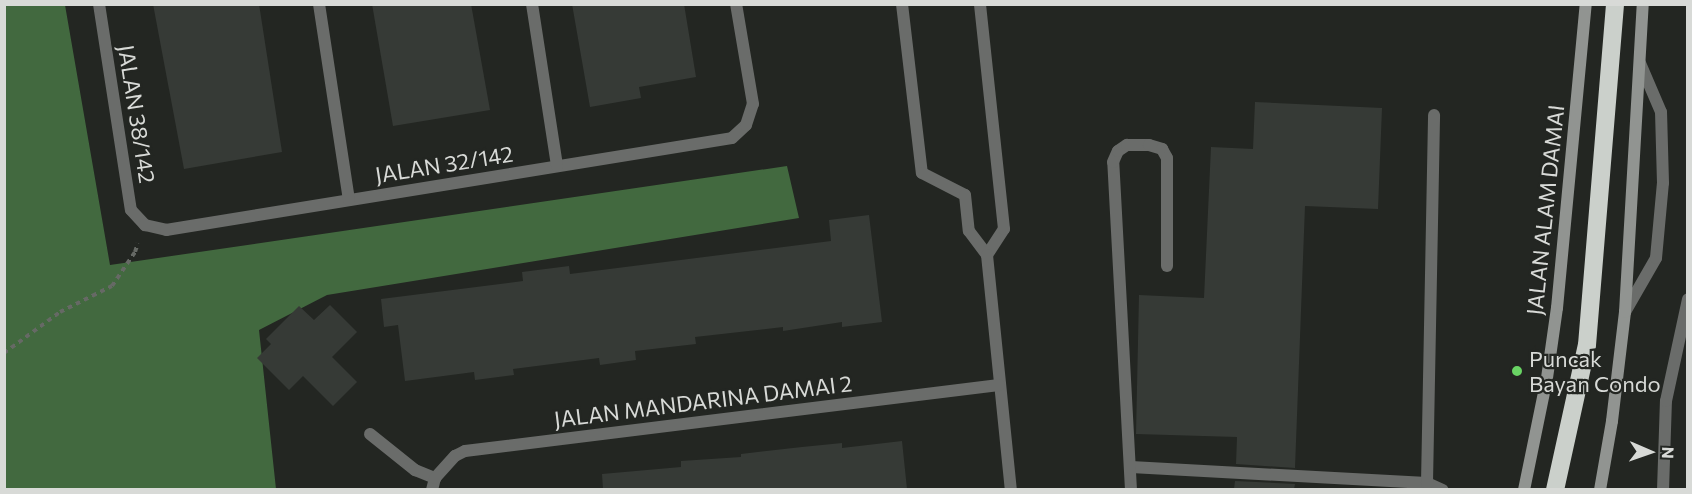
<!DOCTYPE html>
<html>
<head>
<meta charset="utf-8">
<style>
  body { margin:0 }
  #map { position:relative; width:1692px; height:494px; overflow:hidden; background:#232622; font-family:Commissioner,sans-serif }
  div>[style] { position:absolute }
  .forest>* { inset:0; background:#42693f }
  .building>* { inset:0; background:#363a36 }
  .path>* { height:4px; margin-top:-2px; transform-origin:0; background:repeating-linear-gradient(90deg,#666965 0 4.5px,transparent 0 9px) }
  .lane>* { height:12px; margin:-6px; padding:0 6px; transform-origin:6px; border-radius:6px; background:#6a6c6a }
  .street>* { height:12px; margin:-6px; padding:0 6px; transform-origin:6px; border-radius:6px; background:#6a6c6a }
  .secondary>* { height:12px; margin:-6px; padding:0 6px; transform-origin:6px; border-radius:6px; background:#919491 }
  .highway>* { height:18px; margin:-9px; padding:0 9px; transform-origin:9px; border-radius:9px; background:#cbd0cb }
  .dots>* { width:16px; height:16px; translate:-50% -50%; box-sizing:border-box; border:3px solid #232622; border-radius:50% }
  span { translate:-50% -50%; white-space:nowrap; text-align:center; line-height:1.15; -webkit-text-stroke:4.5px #232622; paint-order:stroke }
  .street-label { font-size:22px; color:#d8dad7 }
  .poi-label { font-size:22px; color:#d8dad7 }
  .left { translate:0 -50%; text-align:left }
  .frame { position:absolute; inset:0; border:6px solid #d8dad7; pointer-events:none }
  .north { position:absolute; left:1620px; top:422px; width:60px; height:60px; -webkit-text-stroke:4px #232622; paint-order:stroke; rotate:92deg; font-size:16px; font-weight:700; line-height:24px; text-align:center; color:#d8dad7 }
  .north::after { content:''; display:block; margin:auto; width:21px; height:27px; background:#d8dad7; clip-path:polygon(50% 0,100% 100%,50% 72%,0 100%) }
</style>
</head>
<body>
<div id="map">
  <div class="forest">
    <i style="clip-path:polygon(4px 5px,65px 5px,110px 265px,787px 166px,799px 218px,327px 295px,259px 330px,276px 489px,5px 489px)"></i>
  </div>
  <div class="building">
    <i style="clip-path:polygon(153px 4px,259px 4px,282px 152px,184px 169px)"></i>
    <i style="clip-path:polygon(372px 4px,471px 4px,490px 110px,393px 126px)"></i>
    <i style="clip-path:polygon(572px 4px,684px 4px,696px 77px,639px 87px,641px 98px,590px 107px)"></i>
    <i style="clip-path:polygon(1255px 102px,1382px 108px,1378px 209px,1305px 206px,1295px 468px,1236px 464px,1237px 437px,1136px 434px,1139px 295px,1204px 298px,1211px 147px,1253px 149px)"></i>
    <i style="clip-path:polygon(869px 215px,882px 322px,842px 327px,842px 322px,783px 331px,783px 327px,695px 337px,696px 344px,635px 351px,636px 360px,600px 365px,599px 358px,513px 369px,514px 375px,475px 380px,474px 372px,405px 381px,398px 325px,384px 327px,381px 299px,523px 281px,522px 272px,569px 266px,570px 274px,831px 241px,829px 220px)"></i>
    <i style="clip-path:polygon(330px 305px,357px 332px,332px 357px,357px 382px,333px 406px,303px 376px,289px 390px,257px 358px,271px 344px,266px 339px,299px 306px,314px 320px)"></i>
    <i style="clip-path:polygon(902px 441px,907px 489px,603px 489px,602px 474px,681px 467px,681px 461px,741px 457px,741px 454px,802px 447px,842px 443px,842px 448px)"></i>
    <i style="clip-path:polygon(1235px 481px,1295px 484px,1294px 489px,1234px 489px)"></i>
  </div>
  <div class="path">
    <i style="left:4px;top:353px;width:69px;rotate:-36.2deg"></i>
    <i style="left:60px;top:312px;width:58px;rotate:-26.6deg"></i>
    <i style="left:112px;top:286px;width:41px;rotate:-55.9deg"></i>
    <i style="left:135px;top:252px;width:9px;rotate:-72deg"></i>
  </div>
  <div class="lane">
    <i style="left:902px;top:4px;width:170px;rotate:83.3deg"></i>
    <i style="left:922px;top:173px;width:48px;rotate:27.1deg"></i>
    <i style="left:965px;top:195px;width:36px;rotate:84deg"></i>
    <i style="left:969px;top:231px;width:30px;rotate:53deg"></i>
    <i style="left:987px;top:255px;width:31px;rotate:-57deg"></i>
    <i style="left:1004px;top:229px;width:226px;rotate:-96.1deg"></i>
    <i style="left:1625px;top:312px;width:62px;rotate:-60.1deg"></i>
    <i style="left:1656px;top:258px;width:75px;rotate:-84.7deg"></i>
    <i style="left:1663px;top:183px;width:71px;rotate:-91.6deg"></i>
    <i style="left:1661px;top:112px;width:53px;rotate:-113.2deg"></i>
    <i style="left:1131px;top:467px;width:296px;rotate:3.1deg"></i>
    <i style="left:1427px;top:483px;width:17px;rotate:24deg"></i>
    <i style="left:1427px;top:483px;width:368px;rotate:-88.9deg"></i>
    <i style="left:1131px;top:490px;width:328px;rotate:-93.1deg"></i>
    <i style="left:1113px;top:162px;width:12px;rotate:-66deg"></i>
    <i style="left:1118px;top:151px;width:11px;rotate:-34deg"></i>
    <i style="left:1127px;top:145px;width:22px"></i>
    <i style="left:1149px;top:145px;width:14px;rotate:17deg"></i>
    <i style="left:1162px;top:149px;width:10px;rotate:61deg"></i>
    <i style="left:1167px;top:158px;width:108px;rotate:90deg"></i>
    <i style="left:1663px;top:490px;width:89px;rotate:-88.1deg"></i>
    <i style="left:1666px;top:401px;width:104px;rotate:-77.8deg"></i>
  </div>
  <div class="street">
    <i style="left:99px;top:4px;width:208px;rotate:81.2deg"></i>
    <i style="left:131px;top:210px;width:21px;rotate:47deg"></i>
    <i style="left:145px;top:225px;width:22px;rotate:13deg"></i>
    <i style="left:166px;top:230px;width:573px;rotate:-9.23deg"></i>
    <i style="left:732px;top:138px;width:19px;rotate:-43deg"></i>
    <i style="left:746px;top:125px;width:22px;rotate:-72deg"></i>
    <i style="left:753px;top:104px;width:101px;rotate:-99.6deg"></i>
    <i style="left:319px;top:4px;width:198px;rotate:81.3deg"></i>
    <i style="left:532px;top:4px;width:164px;rotate:81.2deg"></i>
    <i style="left:987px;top:255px;width:236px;rotate:84.2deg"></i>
    <i style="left:370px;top:434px;width:58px;rotate:38.7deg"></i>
    <i style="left:415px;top:470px;width:22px;rotate:22deg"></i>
    <i style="left:432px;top:490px;width:12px;rotate:-76deg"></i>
    <i style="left:435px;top:478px;width:30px;rotate:-48deg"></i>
    <i style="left:455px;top:456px;width:11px;rotate:-27deg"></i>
    <i style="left:465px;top:451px;width:538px;rotate:-7.05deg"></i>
  </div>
  <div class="secondary">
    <i style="left:1524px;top:490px;width:114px;rotate:-78.4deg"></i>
    <i style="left:1547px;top:378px;width:71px;rotate:-81.9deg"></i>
    <i style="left:1557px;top:308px;width:305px;rotate:-84.6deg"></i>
    <i style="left:1600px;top:490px;width:70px;rotate:-80.1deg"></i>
    <i style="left:1612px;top:421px;width:110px;rotate:-83.2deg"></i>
    <i style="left:1625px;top:312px;width:309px;rotate:-86.7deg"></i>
  </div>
  <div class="highway">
    <i style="left:1555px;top:490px;width:148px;rotate:-77.6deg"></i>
    <i style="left:1587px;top:345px;width:342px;rotate:-85.3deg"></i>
  </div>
  <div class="dots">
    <i style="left:1517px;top:371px;background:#69d464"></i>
  </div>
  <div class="street-label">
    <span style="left:137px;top:114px;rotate:81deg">JALAN 38/142</span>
    <span style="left:444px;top:164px;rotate:-9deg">JALAN 32/142</span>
    <span style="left:1545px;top:210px;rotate:-84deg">JALAN ALAM DAMAI</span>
    <span style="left:703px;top:401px;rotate:-7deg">JALAN MANDARINA DAMAI 2</span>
  </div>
  <div class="poi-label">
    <span class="left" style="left:1529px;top:371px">Puncak<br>Bayan Condo</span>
  </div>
  <div class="frame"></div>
  <div class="north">N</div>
</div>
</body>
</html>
